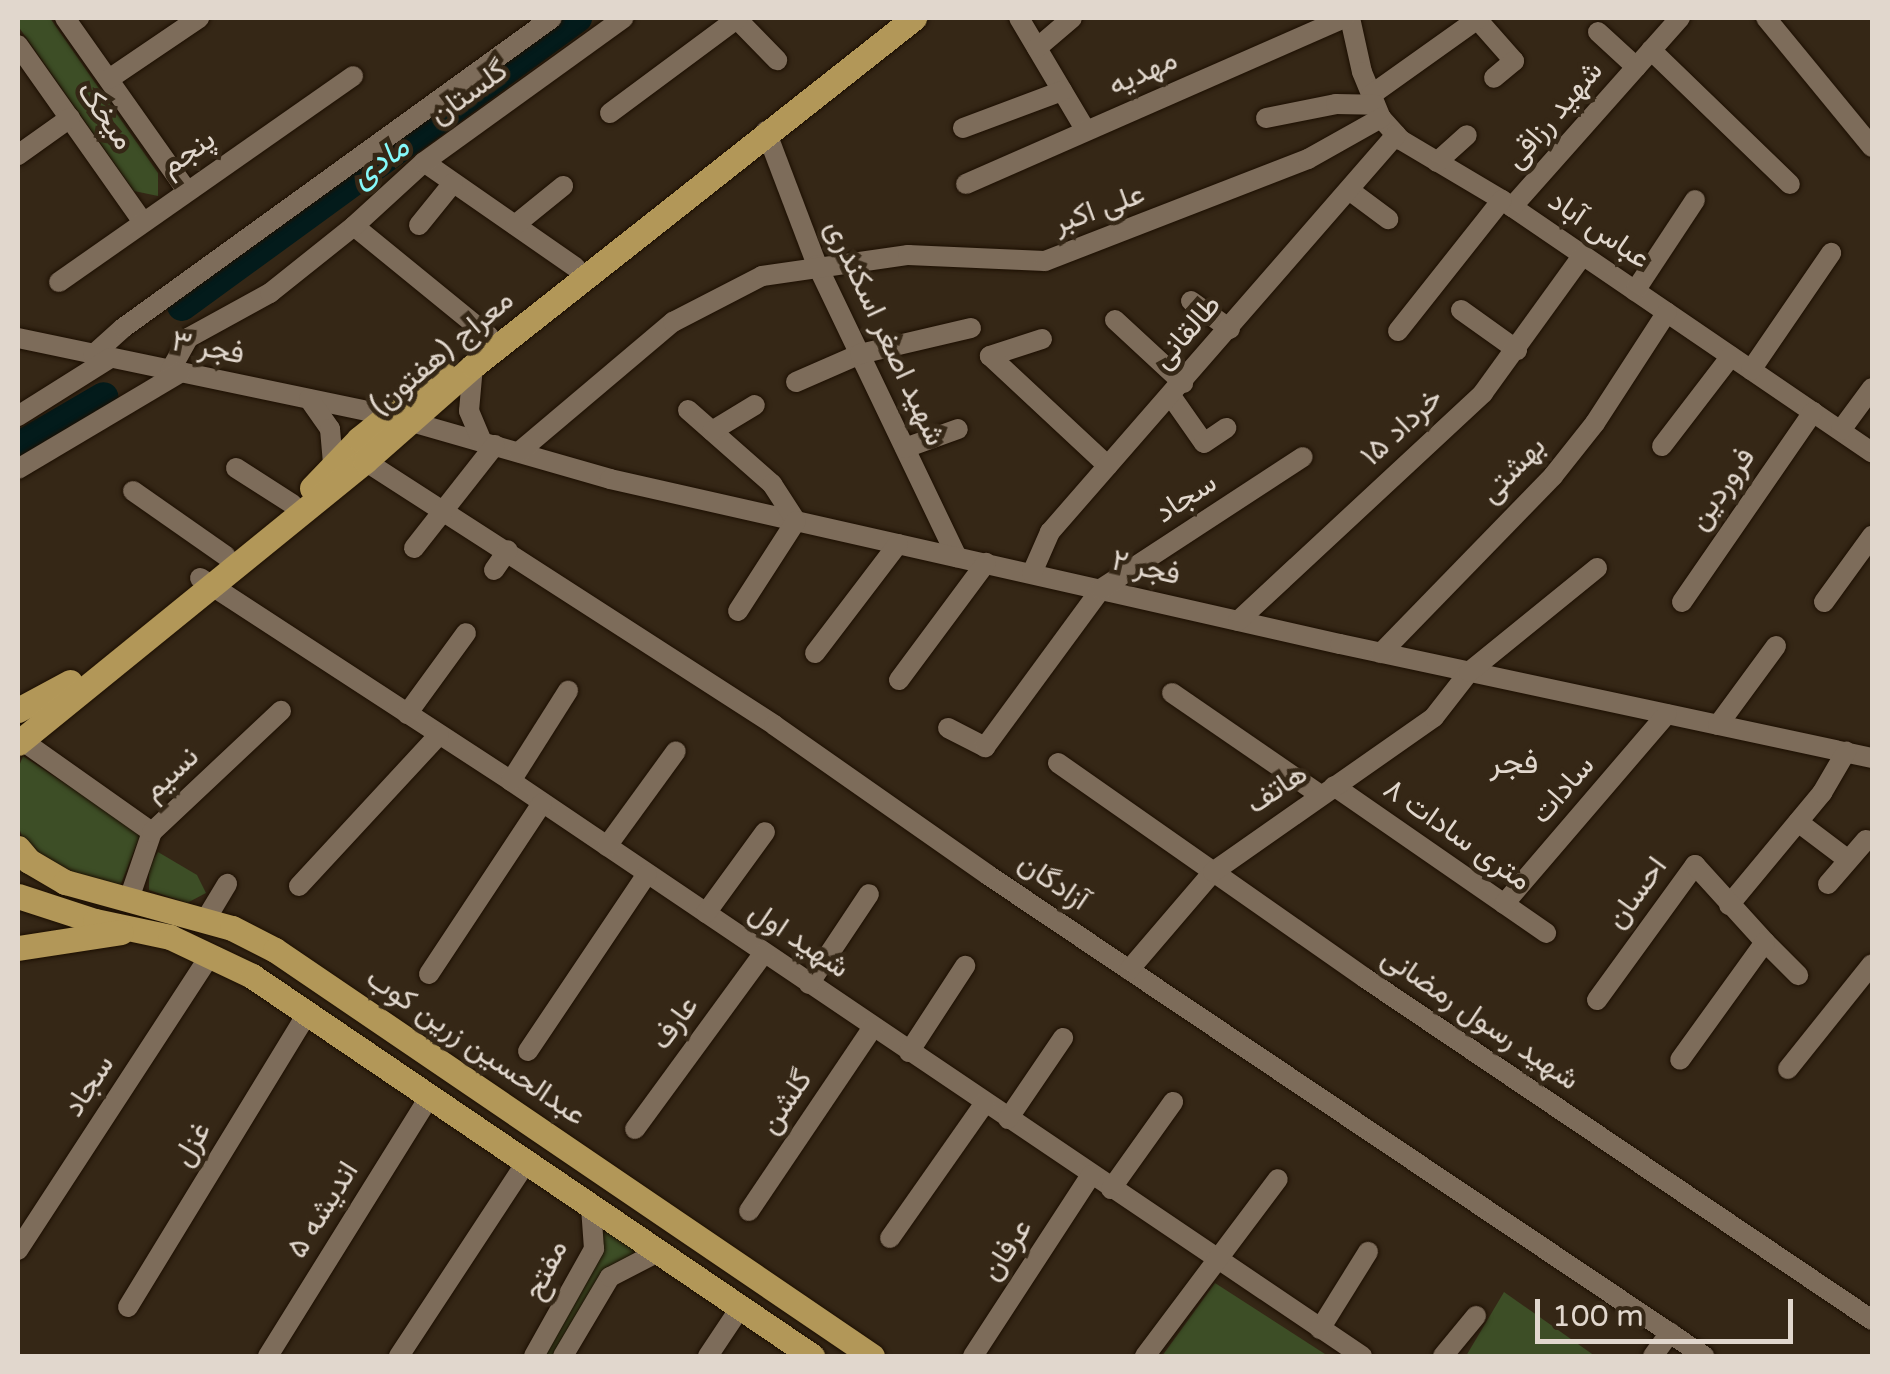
<!DOCTYPE html>
<html>
<head>
<meta charset="utf-8">
<style>
  body { margin:0 }
  #map { position:relative; width:1890px; height:1374px; overflow:hidden; background:#352716; font-family:"Varela Round",Vazirmatn,sans-serif }
  div>[style] { position:absolute }
  .green>* { inset:0; background:#3d4e26 }
  .river>* { height:30px; margin:-15px; padding:0 15px; transform-origin:15px; border-radius:15px; background:#031b1b }
  .roads { filter:drop-shadow(0 0 2px #1c0f02) drop-shadow(0 0 2px #1c0f02) }
  .minor>* { height:20px; margin:-10px; padding:0 10px; transform-origin:10px; border-radius:10px; background:#7d6c5a }
  .major>* { height:25px; margin:-12.5px; padding:0 12.5px; transform-origin:12.5px; border-radius:12.5px; background:#b29758 }
  span { translate:-50% -50%; white-space:nowrap; text-align:center; line-height:1.15; -webkit-text-stroke:9px #352716; paint-order:stroke }
  .street-label { font-size:30px; color:#e1d7cd }
  .water-label { font-size:32px; color:#85f9fa; font-style:italic }
  .neighbourhood-label { font-size:32px; color:#e1d7cd }
  .frame { position:absolute; inset:0; border:20px solid #e1d7cd; pointer-events:none }
  .scale { position:absolute; left:1535px; top:1299px; width:258px; height:45px; box-sizing:border-box; border:5px solid #e1d7cd; border-top:0; padding-left:12px; font-size:30px; line-height:35px; white-space:nowrap; color:#e1d7cd; -webkit-text-stroke:8px #352716; paint-order:stroke }
</style>
</head>
<body>
<div id="map">
  <div class="green">
    <i style="clip-path:polygon(18px 18px,50px 18px,158px 173px,158px 196px,134px 191px,18px 26px)"></i>
    <i style="clip-path:polygon(23px 756px,141px 833px,121px 884px,67px 880px,29px 858px,18px 824px,18px 769px)"></i>
    <i style="clip-path:polygon(158px 852px,197px 875px,206px 893px,187px 903px,149px 890px,149px 867px)"></i>
    <i style="clip-path:polygon(603px 1224px,639px 1254px,557px 1356px,539px 1356px)"></i>
    <i style="clip-path:polygon(1215px 1283px,1328px 1356px,1162px 1356px)"></i>
    <i style="clip-path:polygon(1504px 1292px,1595px 1356px,1466px 1356px)"></i>
  </div>
  <div class="river">
    <i style="left:182px;top:306px;width:489px;rotate:-36.1deg"></i>
    <i style="left:18px;top:447px;width:99px;rotate:-30.2deg"></i>
  </div>
  <div class="roads">
    <div class="minor">
      <i style="left:65px;top:18px;width:212px;rotate:54.8deg"></i>
      <i style="left:736px;top:18px;width:59px;rotate:45.7deg"></i>
      <i style="left:1019px;top:18px;width:131px;rotate:59.3deg"></i>
      <i style="left:1350px;top:18px;width:55px;rotate:77.5deg"></i>
      <i style="left:1362px;top:72px;width:50px;rotate:67.6deg"></i>
      <i style="left:1381px;top:118px;width:30px;rotate:48deg"></i>
      <i style="left:1401px;top:140px;width:117px;rotate:30.7deg"></i>
      <i style="left:1502px;top:200px;width:448px;rotate:34.3deg"></i>
      <i style="left:1766px;top:18px;width:167px;rotate:50.6deg"></i>
      <i style="left:1477px;top:19px;width:56px;rotate:48.6deg"></i>
      <i style="left:1514px;top:61px;width:26px;rotate:140deg"></i>
      <i style="left:1598px;top:32px;width:52px;rotate:42.6deg"></i>
      <i style="left:18px;top:45px;width:217px;rotate:54.8deg"></i>
      <i style="left:1037px;top:48px;width:46px;rotate:-40.6deg"></i>
      <i style="left:1651px;top:50px;width:193px;rotate:44deg"></i>
      <i style="left:109px;top:79px;width:109px;rotate:-34.1deg"></i>
      <i style="left:1371px;top:95px;width:133px;rotate:-35.5deg"></i>
      <i style="left:610px;top:113px;width:159px;rotate:-36.6deg"></i>
      <i style="left:1266px;top:118px;width:71px;rotate:-11.3deg"></i>
      <i style="left:1336px;top:104px;width:39px;rotate:1deg"></i>
      <i style="left:963px;top:128px;width:106px;rotate:-20.5deg"></i>
      <i style="left:766px;top:131px;width:143px;rotate:69.2deg"></i>
      <i style="left:817px;top:265px;width:324px;rotate:64.4deg"></i>
      <i style="left:18px;top:155px;width:64px;rotate:-35.4deg"></i>
      <i style="left:424px;top:162px;width:184px;rotate:34.8deg"></i>
      <i style="left:1437px;top:162px;width:40px;rotate:-42deg"></i>
      <i style="left:966px;top:184px;width:414px;rotate:-23.7deg"></i>
      <i style="left:1349px;top:190px;width:49px;rotate:36.6deg"></i>
      <i style="left:1512px;top:207px;width:253px;rotate:-48.4deg"></i>
      <i style="left:419px;top:225px;width:54px;rotate:-51deg"></i>
      <i style="left:515px;top:225px;width:62px;rotate:-39.1deg"></i>
      <i style="left:354px;top:226px;width:174px;rotate:39.2deg"></i>
      <i style="left:59px;top:282px;width:359px;rotate:-35deg"></i>
      <i style="left:1635px;top:291px;width:109px;rotate:-56.6deg"></i>
      <i style="left:1191px;top:301px;width:48px;rotate:35.7deg"></i>
      <i style="left:1461px;top:310px;width:69px;rotate:35.5deg"></i>
      <i style="left:1115px;top:320px;width:93px;rotate:42.8deg"></i>
      <i style="left:1398px;top:331px;width:167px;rotate:-51.6deg"></i>
      <i style="left:18px;top:338px;width:377px;rotate:11.8deg"></i>
      <i style="left:387px;top:415px;width:232px;rotate:16deg"></i>
      <i style="left:610px;top:479px;width:748px;rotate:12.74deg"></i>
      <i style="left:1340px;top:644px;width:544px;rotate:12.09deg"></i>
      <i style="left:1042px;top:339px;width:55px;rotate:161.9deg"></i>
      <i style="left:990px;top:356px;width:161px;rotate:43deg"></i>
      <i style="left:93px;top:355px;width:40px;rotate:-42deg"></i>
      <i style="left:123px;top:328px;width:529px;rotate:-35.85deg"></i>
      <i style="left:473px;top:366px;width:45px;rotate:95.1deg"></i>
      <i style="left:469px;top:411px;width:33px;rotate:67deg"></i>
      <i style="left:1751px;top:370px;width:142px;rotate:-55.6deg"></i>
      <i style="left:170px;top:371px;width:38px;rotate:-61deg"></i>
      <i style="left:188px;top:338px;width:94px;rotate:-28.8deg"></i>
      <i style="left:270px;top:293px;width:107px;rotate:-38.6deg"></i>
      <i style="left:354px;top:226px;width:95px;rotate:-42.4deg"></i>
      <i style="left:424px;top:162px;width:246px;rotate:-35.8deg"></i>
      <i style="left:796px;top:382px;width:70px;rotate:-23.6deg"></i>
      <i style="left:860px;top:354px;width:114px;rotate:-13.2deg"></i>
      <i style="left:1171px;top:396px;width:57px;rotate:54.9deg"></i>
      <i style="left:1204px;top:443px;width:27px;rotate:-34deg"></i>
      <i style="left:309px;top:399px;width:37px;rotate:55deg"></i>
      <i style="left:330px;top:429px;width:36px;rotate:85deg"></i>
      <i style="left:688px;top:410px;width:112px;rotate:41.4deg"></i>
      <i style="left:772px;top:484px;width:44px;rotate:57deg"></i>
      <i style="left:796px;top:521px;width:107px;rotate:122.8deg"></i>
      <i style="left:18px;top:416px;width:109px;rotate:-32.2deg"></i>
      <i style="left:1841px;top:430px;width:52px;rotate:-53.6deg"></i>
      <i style="left:712px;top:431px;width:50px;rotate:-31.2deg"></i>
      <i style="left:1662px;top:446px;width:113px;rotate:-52.5deg"></i>
      <i style="left:905px;top:448px;width:56px;rotate:-19.7deg"></i>
      <i style="left:519px;top:452px;width:202px;rotate:-40.2deg"></i>
      <i style="left:673px;top:322px;width:100px;rotate:-27.3deg"></i>
      <i style="left:762px;top:276px;width:148px;rotate:-8.2deg"></i>
      <i style="left:908px;top:255px;width:137px;rotate:2.5deg"></i>
      <i style="left:1045px;top:261px;width:282px;rotate:-21.2deg"></i>
      <i style="left:1308px;top:159px;width:84px;rotate:-29.3deg"></i>
      <i style="left:365px;top:461px;width:487px;rotate:32.8deg"></i>
      <i style="left:774px;top:725px;width:261px;rotate:35deg"></i>
      <i style="left:988px;top:875px;width:863px;rotate:33.89deg"></i>
      <i style="left:236px;top:468px;width:67px;rotate:32.7deg"></i>
      <i style="left:18px;top:469px;width:188px;rotate:-30.7deg"></i>
      <i style="left:133px;top:491px;width:113px;rotate:35deg"></i>
      <i style="left:414px;top:548px;width:131px;rotate:-51.8deg"></i>
      <i style="left:494px;top:570px;width:24px;rotate:-55deg"></i>
      <i style="left:1032px;top:573px;width:45px;rotate:-66.3deg"></i>
      <i style="left:1050px;top:532px;width:527px;rotate:-48.93deg"></i>
      <i style="left:200px;top:578px;width:371px;rotate:33.1deg"></i>
      <i style="left:511px;top:781px;width:1027px;rotate:34.05deg"></i>
      <i style="left:1682px;top:602px;width:231px;rotate:-55.4deg"></i>
      <i style="left:1824px;top:602px;width:82px;rotate:-54deg"></i>
      <i style="left:1238px;top:621px;width:335px;rotate:-42.9deg"></i>
      <i style="left:1483px;top:393px;width:170px;rotate:-54.1deg"></i>
      <i style="left:815px;top:653px;width:137px;rotate:-52.7deg"></i>
      <i style="left:1381px;top:653px;width:247px;rotate:-45.8deg"></i>
      <i style="left:1553px;top:476px;width:68px;rotate:-51.6deg"></i>
      <i style="left:1595px;top:423px;width:132px;rotate:-57deg"></i>
      <i style="left:899px;top:680px;width:146px;rotate:-53.4deg"></i>
      <i style="left:1172px;top:693px;width:178px;rotate:34.5deg"></i>
      <i style="left:407px;top:714px;width:100px;rotate:-53.9deg"></i>
      <i style="left:1718px;top:725px;width:98px;rotate:-53.7deg"></i>
      <i style="left:948px;top:728px;width:42px;rotate:27.2deg"></i>
      <i style="left:985px;top:747px;width:196px;rotate:-53.7deg"></i>
      <i style="left:1101px;top:589px;width:241px;rotate:-33.2deg"></i>
      <i style="left:20px;top:739px;width:161px;rotate:35.2deg"></i>
      <i style="left:1058px;top:763px;width:375px;rotate:35deg"></i>
      <i style="left:1365px;top:978px;width:612px;rotate:34deg"></i>
      <i style="left:511px;top:781px;width:107px;rotate:-57.7deg"></i>
      <i style="left:1334px;top:786px;width:258px;rotate:34.7deg"></i>
      <i style="left:1798px;top:822px;width:61px;rotate:37.1deg"></i>
      <i style="left:607px;top:846px;width:117px;rotate:-54deg"></i>
      <i style="left:1828px;top:884px;width:58px;rotate:-49.2deg"></i>
      <i style="left:299px;top:886px;width:206px;rotate:-47.2deg"></i>
      <i style="left:129px;top:899px;width:71px;rotate:-71.1deg"></i>
      <i style="left:152px;top:832px;width:177px;rotate:-43.2deg"></i>
      <i style="left:1504px;top:904px;width:250px;rotate:-49.4deg"></i>
      <i style="left:1729px;top:905px;width:146px;rotate:-50.3deg"></i>
      <i style="left:1822px;top:793px;width:48px;rotate:-59.7deg"></i>
      <i style="left:706px;top:913px;width:100px;rotate:-53.9deg"></i>
      <i style="left:206px;top:919px;width:41px;rotate:-59deg"></i>
      <i style="left:1765px;top:942px;width:47px;rotate:45deg"></i>
      <i style="left:1129px;top:970px;width:129px;rotate:-49.4deg"></i>
      <i style="left:1213px;top:872px;width:270px;rotate:-35deg"></i>
      <i style="left:1434px;top:717px;width:57px;rotate:-52.1deg"></i>
      <i style="left:1469px;top:672px;width:165px;rotate:-39.1deg"></i>
      <i style="left:429px;top:974px;width:205px;rotate:-56.5deg"></i>
      <i style="left:809px;top:984px;width:108px;rotate:-56.3deg"></i>
      <i style="left:1597px;top:1000px;width:167px;rotate:-54deg"></i>
      <i style="left:1695px;top:865px;width:104px;rotate:47.7deg"></i>
      <i style="left:1765px;top:942px;width:145px;rotate:125.8deg"></i>
      <i style="left:528px;top:1051px;width:213px;rotate:-56.1deg"></i>
      <i style="left:909px;top:1052px;width:103px;rotate:-56.9deg"></i>
      <i style="left:1788px;top:1069px;width:134px;rotate:-51.3deg"></i>
      <i style="left:1008px;top:1119px;width:98px;rotate:-55.8deg"></i>
      <i style="left:635px;top:1129px;width:218px;rotate:-53.8deg"></i>
      <i style="left:1111px;top:1189px;width:107px;rotate:-54.5deg"></i>
      <i style="left:749px;top:1211px;width:222px;rotate:-56deg"></i>
      <i style="left:890px;top:1238px;width:165px;rotate:-54.9deg"></i>
      <i style="left:18px;top:1250px;width:351px;rotate:-56.9deg"></i>
      <i style="left:128px;top:1307px;width:346px;rotate:-58.6deg"></i>
      <i style="left:1320px;top:1329px;width:91px;rotate:-58.1deg"></i>
      <i style="left:268px;top:1356px;width:306px;rotate:-58.1deg"></i>
      <i style="left:399px;top:1356px;width:231px;rotate:-56.7deg"></i>
      <i style="left:534px;top:1356px;width:123px;rotate:-60.7deg"></i>
      <i style="left:594px;top:1249px;width:42px;rotate:-94.1deg"></i>
      <i style="left:563px;top:1356px;width:92px;rotate:-59.3deg"></i>
      <i style="left:610px;top:1277px;width:54px;rotate:-27.5deg"></i>
      <i style="left:708px;top:1356px;width:58px;rotate:-56.3deg"></i>
      <i style="left:973px;top:1356px;width:216px;rotate:-56.9deg"></i>
      <i style="left:1145px;top:1356px;width:221px;rotate:-53.1deg"></i>
      <i style="left:1443px;top:1356px;width:52px;rotate:-50.5deg"></i>
      <i style="left:1653px;top:1356px;width:29px;rotate:-54deg"></i>
    </div>
    <div class="major">
      <i style="left:312px;top:488px;width:68px;rotate:-46.2deg"></i>
      <i style="left:359px;top:439px;width:107px;rotate:-38.9deg"></i>
      <i style="left:18px;top:710px;width:59px;rotate:-28.3deg"></i>
      <i style="left:18px;top:743px;width:447px;rotate:-39.1deg"></i>
      <i style="left:365px;top:461px;width:144px;rotate:-41.3deg"></i>
      <i style="left:473px;top:366px;width:562px;rotate:-38.28deg"></i>
      <i style="left:18px;top:848px;width:17px;rotate:50deg"></i>
      <i style="left:29px;top:861px;width:42px;rotate:30.3deg"></i>
      <i style="left:65px;top:882px;width:173px;rotate:15.4deg"></i>
      <i style="left:232px;top:928px;width:48px;rotate:27.1deg"></i>
      <i style="left:275px;top:950px;width:722px;rotate:34.22deg"></i>
      <i style="left:18px;top:896px;width:81px;rotate:18deg"></i>
      <i style="left:95px;top:921px;width:77px;rotate:12deg"></i>
      <i style="left:170px;top:937px;width:91px;rotate:25.4deg"></i>
      <i style="left:252px;top:976px;width:677px;rotate:34.16deg"></i>
      <i style="left:18px;top:948px;width:104px;rotate:-8.8deg"></i>
    </div>
  </div>
  <div class="street-label">
    <span style="left:1143px;top:73px;rotate:-24deg">مهدیه</span>
    <span style="left:469px;top:93px;rotate:-36deg">گلستان</span>
    <span style="left:1554px;top:115px;rotate:-49deg">شهید رزاقی</span>
    <span style="left:105px;top:116px;rotate:55deg">میخک</span>
    <span style="left:188px;top:153px;rotate:-35deg">پنجم</span>
    <span style="left:1099px;top:209px;rotate:-20deg">علی اکبر</span>
    <span style="left:1599px;top:230px;rotate:34deg">عباس آباد</span>
    <span style="left:1187px;top:332px;rotate:-49deg">طالقانی</span>
    <span style="left:885px;top:333px;rotate:65deg">شهید اصغر اسکندری</span>
    <span style="left:208px;top:348px;rotate:11deg">فجر ۳</span>
    <span style="left:442px;top:353px;rotate:-40deg">معراج (هفتون)</span>
    <span style="left:1402px;top:427px;rotate:-43deg">۱۵ خرداد</span>
    <span style="left:1513px;top:470px;rotate:-46deg">بهشتی</span>
    <span style="left:1722px;top:489px;rotate:-55deg">فروردین</span>
    <span style="left:1186px;top:498px;rotate:-33deg">سجاد</span>
    <span style="left:1146px;top:568px;rotate:13deg">فجر ۲</span>
    <span style="left:171px;top:774px;rotate:-43deg">نسیم</span>
    <span style="left:1277px;top:789px;rotate:-34deg">هاتف</span>
    <span style="left:1563px;top:790px;rotate:-49deg">سادات</span>
    <span style="left:1457px;top:835px;rotate:35deg">۸ متری سادات</span>
    <span style="left:1053px;top:882px;rotate:34deg">آزادگان</span>
    <span style="left:1637px;top:893px;rotate:-54deg">احسان</span>
    <span style="left:799px;top:940px;rotate:34deg">شهید اول</span>
    <span style="left:1480px;top:1019px;rotate:34deg">شهید رسول رمضانی</span>
    <span style="left:675px;top:1023px;rotate:-54deg">عارف</span>
    <span style="left:476px;top:1047px;rotate:34deg">عبدالحسین زرین کوب</span>
    <span style="left:89px;top:1086px;rotate:-57deg">سجاد</span>
    <span style="left:786px;top:1102px;rotate:-56deg">گلشن</span>
    <span style="left:192px;top:1144px;rotate:-59deg">غزل</span>
    <span style="left:323px;top:1210px;rotate:-58deg">اندیشه ۵</span>
    <span style="left:1007px;top:1250px;rotate:-57deg">عرفان</span>
    <span style="left:546px;top:1270px;rotate:-63deg">مفتح</span>
  </div>
  <div class="water-label">
    <span style="left:380px;top:162px;rotate:-36deg">مادی</span>
  </div>
  <div class="neighbourhood-label">
    <span style="left:1514px;top:763px">فجر</span>
  </div>
  <div class="frame"></div>
  <div class="scale">100 m</div>
</div>
</body>
</html>
